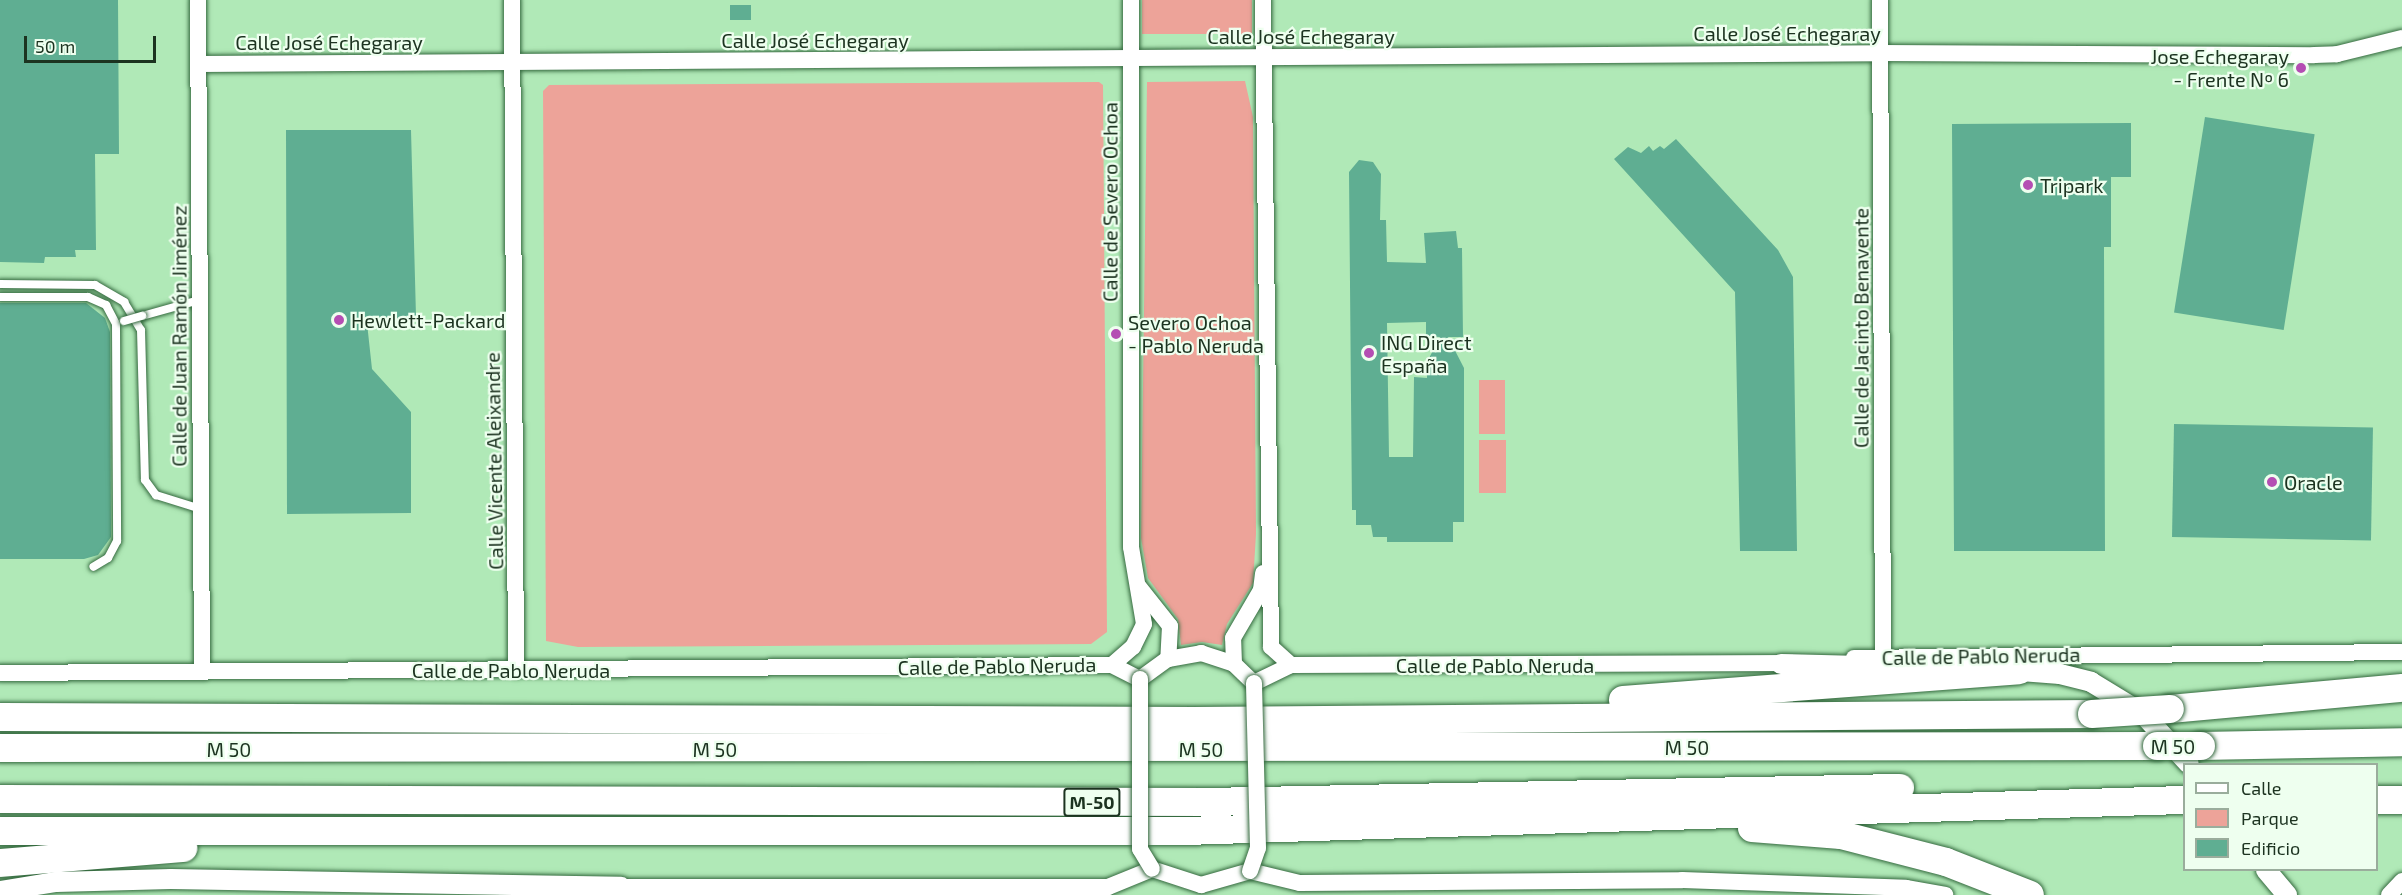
<!DOCTYPE html>
<html>
<head>
<meta charset="utf-8">
<style>
  body { margin:0 }
  #map { position:relative; width:2402px; height:895px; overflow:hidden; background:#b0e9b7; font-family:"Exo 2",sans-serif }
  div>[style] { position:absolute }
  .green>* { inset:0; background:#eda399; transform-origin:0 0 }
  .building>* { inset:0; background:#5fae92; transform-origin:0 0 }
  .roads { filter:drop-shadow(0 0 2px #356a3f) drop-shadow(0 0 2px #356a3f) }
  .service>* { height:8px; margin:-4px; padding:0 4px; transform-origin:4px; border-radius:4px; background:#fff }
  .minor>* { height:16px; margin:-8px; padding:0 8px; transform-origin:8px; border-radius:8px; background:#fff }
  .tertiary>* { height:20px; margin:-10px; padding:0 10px; transform-origin:10px; border-radius:10px; background:#fff }
  .motorway>* { height:28px; margin:-14px; padding:0 14px; transform-origin:14px; border-radius:14px; background:#fff }
  .bridges { filter:drop-shadow(0 0 2px #356a3f) drop-shadow(0 0 2px #356a3f) }
  .service-bridge>* { height:8px; margin:-4px; padding:0 4px; transform-origin:4px; border-radius:4px; background:#fff }
  .minor-bridge>* { height:16px; margin:-8px; padding:0 8px; transform-origin:8px; border-radius:8px; background:#fff }
  .motorway-bridge>* { height:28px; margin:-14px; padding:0 14px; transform-origin:14px; border-radius:14px; background:#fff }
  .dots>* { width:16px; height:16px; translate:-50% -50%; box-sizing:border-box; border:3px solid #eeffef; border-radius:50% }
  span { translate:-50% -50%; white-space:nowrap; text-align:center; line-height:1.15; -webkit-text-stroke:4.5px #eeffef; paint-order:stroke }
  .shield-label span { padding:2px 4px; background:#eeffef; border:2px solid; border-radius:4px; -webkit-text-stroke-width:0 }
  .shield-label { font-size:18px; color:#1c3320; font-weight:700 }
  .street-label { font-size:20px; color:#1c3320 }
  .poi-label { font-size:20px; color:#1c3320 }
  .right { translate:-100% -50%; text-align:right }
  .left { translate:0 -50%; text-align:left }
  .legend { position:absolute; left:2183px; top:763px; width:195px; height:108px; box-sizing:border-box; background:#eeffef; border:2px solid #9aad9c; margin:0; padding:8px 10px; list-style:none; font-size:18px; color:#1c3320 }
  .legend li { display:flex; align-items:center; gap:12px; height:30px }
  .legend b { width:30px; border:2px solid #9aad9c }
  .scale { position:absolute; left:24px; top:36px; width:132px; height:27px; box-sizing:border-box; border:3px solid #1c3320; border-top:0; padding-left:8px; font-size:18px; line-height:21px; white-space:nowrap; color:#1c3320; -webkit-text-stroke:4px #eeffef; paint-order:stroke }
</style>
</head>
<body>
<div id="map">
  <div class="green">
    <i style="left:1142px;top:0;width:110px;height:34px"></i>
    <i style="clip-path:polygon(1245px 81px,1253px 117px,1256px 534px,1253px 583px,1227px 624px,1222px 645px,1202px 642px,1181px 645px,1178px 619px,1148px 578px,1141px 538px,1147px 82px)"></i>
    <i style="clip-path:polygon(1099px 82px,1103px 85px,1107px 632px,1091px 644px,578px 647px,546px 641px,543px 91px,549px 85px)"></i>
    <i style="left:1479px;top:380px;width:26px;height:54px"></i>
    <i style="left:1479px;top:440px;width:27px;height:53px"></i>
  </div>
  <div class="building">
    <i style="clip-path:polygon(0 0,118px 0,119px 154px,95px 154px,96px 250px,75px 250px,76px 257px,45px 257px,44px 263px,0 262px)"></i>
    <i style="left:730px;top:5px;width:21px;height:15px"></i>
    <i style="left:2205px;top:117px;width:111px;height:198px;rotate:9deg"></i>
    <i style="clip-path:polygon(2131px 123px,2131px 177px,2111px 177px,2111px 247px,2104px 247px,2105px 551px,1954px 551px,1952px 124px)"></i>
    <i style="clip-path:polygon(286px 130px,411px 130px,416px 316px,367px 323px,372px 369px,411px 412px,411px 513px,287px 514px)"></i>
    <i style="clip-path:polygon(1676px 139px,1778px 250px,1793px 277px,1797px 551px,1740px 551px,1735px 292px,1614px 159px,1628px 147px,1641px 153px,1649px 146px,1653px 151px,1660px 146px,1664px 149px)"></i>
    <i style="clip-path:polygon(evenodd,1359px 160px,1373px 162px,1381px 174px,1380px 220px,1386px 220px,1387px 262px,1426px 263px,1424px 233px,1456px 231px,1458px 248px,1462px 248px,1463px 337px,1448px 337px,1464px 368px,1464px 522px,1453px 522px,1453px 542px,1387px 542px,1387px 537px,1373px 537px,1371px 525px,1356px 525px,1356px 510px,1352px 510px,1349px 172px,1359px 160px,1426px 322px,1426px 336px,1440px 337px,1427px 362px,1427px 378px,1414px 377px,1413px 457px,1389px 457px,1387px 323px,1426px 322px)"></i>
    <i style="clip-path:polygon(0 303px,86px 303px,105px 318px,110px 332px,111px 537px,98px 555px,84px 559px,0 559px)"></i>
    <i style="left:2174px;top:424px;width:199px;height:113px;rotate:1deg"></i>
  </div>
  <div class="roads">
    <div class="service">
      <i style="left:0;top:284px;width:95px;rotate:0.6deg"></i>
      <i style="left:95px;top:285px;width:34px;rotate:30deg"></i>
      <i style="left:124px;top:302px;width:33px;rotate:59deg"></i>
      <i style="left:141px;top:330px;width:150px;rotate:88.5deg"></i>
      <i style="left:145px;top:480px;width:19px;rotate:54deg"></i>
      <i style="left:156px;top:495px;width:47px;rotate:17.3deg"></i>
      <i style="left:0;top:297px;width:88px"></i>
      <i style="left:88px;top:297px;width:20px;rotate:24deg"></i>
      <i style="left:106px;top:305px;width:21px;rotate:62deg"></i>
      <i style="left:116px;top:324px;width:217px;rotate:89.7deg"></i>
      <i style="left:117px;top:541px;width:19px;rotate:118deg"></i>
      <i style="left:108px;top:558px;width:17px;rotate:149deg"></i>
      <i style="left:142px;top:316px;width:59px;rotate:-15.7deg"></i>
    </div>
    <div class="minor">
      <i style="left:198px;top:0;width:671px;rotate:89.66deg"></i>
      <i style="left:512px;top:0;width:670px;rotate:89.66deg"></i>
      <i style="left:1263px;top:0;width:647px;rotate:89.29deg"></i>
      <i style="left:1271px;top:647px;width:27px;rotate:42deg"></i>
      <i style="left:1880px;top:0;width:656px;rotate:89.74deg"></i>
      <i style="left:199px;top:64px;width:1681px;rotate:-0.37deg"></i>
      <i style="left:1880px;top:53px;width:434px;rotate:0.3deg"></i>
      <i style="left:2314px;top:55px;width:23px;rotate:-2deg"></i>
      <i style="left:2337px;top:54px;width:67px;rotate:-13.8deg"></i>
      <i style="left:1139px;top:587px;width:50px;rotate:51.5deg"></i>
      <i style="left:1170px;top:626px;width:33px;rotate:93deg"></i>
      <i style="left:1854px;top:658px;width:548px;rotate:-0.63deg"></i>
      <i style="left:1234px;top:664px;width:26px;rotate:-92deg"></i>
      <i style="left:1233px;top:638px;width:56px;rotate:-59.7deg"></i>
      <i style="left:1261px;top:590px;width:17px;rotate:-83deg"></i>
      <i style="left:1112px;top:665px;width:28px;rotate:-41deg"></i>
      <i style="left:1133px;top:647px;width:25px;rotate:-64deg"></i>
      <i style="left:1144px;top:624px;width:78px;rotate:-99.6deg"></i>
      <i style="left:1131px;top:547px;width:547px;rotate:-90deg"></i>
      <i style="left:0;top:673px;width:1112px;rotate:-0.41deg"></i>
      <i style="left:1112px;top:665px;width:31px;rotate:27deg"></i>
      <i style="left:1140px;top:679px;width:34px;rotate:-36deg"></i>
      <i style="left:1168px;top:659px;width:34px;rotate:-10deg"></i>
      <i style="left:1201px;top:653px;width:35px;rotate:18deg"></i>
      <i style="left:1234px;top:664px;width:28px;rotate:44deg"></i>
      <i style="left:1254px;top:683px;width:41px;rotate:-25.9deg"></i>
      <i style="left:1291px;top:665px;width:501px;rotate:-0.23deg"></i>
      <i style="left:621px;top:887px;width:487px"></i>
      <i style="left:1108px;top:887px;width:48px;rotate:-22.2deg"></i>
      <i style="left:1152px;top:869px;width:52px;rotate:18.1deg"></i>
      <i style="left:1201px;top:885px;width:51px;rotate:-15.9deg"></i>
      <i style="left:1250px;top:871px;width:51px;rotate:13.5deg"></i>
      <i style="left:1300px;top:883px;width:382px;rotate:-0.4deg"></i>
      <i style="left:1682px;top:880px;width:224px;rotate:2deg"></i>
      <i style="left:1906px;top:888px;width:40px;rotate:10deg"></i>
      <i style="left:2389px;top:895px;width:19px;rotate:-47deg"></i>
    </div>
    <div class="tertiary">
      <i style="left:1781px;top:664px;width:120px;rotate:1.4deg"></i>
      <i style="left:2008px;top:670px;width:52px;rotate:4.4deg"></i>
      <i style="left:2060px;top:674px;width:32px;rotate:14deg"></i>
      <i style="left:2091px;top:682px;width:60px;rotate:31.3deg"></i>
      <i style="left:2142px;top:713px;width:69px;rotate:47.3deg"></i>
      <i style="left:2266px;top:870px;width:33px;rotate:50deg"></i>
      <i style="left:0;top:891px;width:57px;rotate:-9.1deg"></i>
      <i style="left:56px;top:882px;width:115px;rotate:-1.5deg"></i>
      <i style="left:171px;top:879px;width:450px;rotate:1deg"></i>
    </div>
    <div class="motorway">
      <i style="left:1623px;top:700px;width:397px;rotate:-4.3deg"></i>
      <i style="left:2170px;top:709px;width:233px;rotate:-5.2deg"></i>
      <i style="left:0;top:717px;width:1194px;rotate:0.19deg"></i>
      <i style="left:1194px;top:721px;width:898px;rotate:-0.45deg"></i>
      <i style="left:2201px;top:746px;width:201px;rotate:-1.1deg"></i>
      <i style="left:0;top:748px;width:2157px;rotate:-0.05deg"></i>
      <i style="left:0;top:799px;width:1207px;rotate:0.14deg"></i>
      <i style="left:1207px;top:802px;width:693px;rotate:-1.16deg"></i>
      <i style="left:2376px;top:800px;width:26px"></i>
      <i style="left:1752px;top:828px;width:89px;rotate:4.5deg"></i>
      <i style="left:1841px;top:835px;width:108px;rotate:14.4deg"></i>
      <i style="left:1946px;top:862px;width:90px;rotate:21.4deg"></i>
      <i style="left:0;top:831px;width:1185px"></i>
      <i style="left:1185px;top:831px;width:999px;rotate:-1.78deg"></i>
      <i style="left:0;top:863px;width:184px;rotate:-4.7deg"></i>
    </div>
  </div>
  <div class="bridges">
    <div class="service-bridge">
      <i style="left:124px;top:321px;width:19px;rotate:-16deg"></i>
    </div>
    <div class="minor-bridge">
      <i style="left:1140px;top:679px;width:170px;rotate:90deg"></i>
      <i style="left:1140px;top:849px;width:23px;rotate:59deg"></i>
      <i style="left:1250px;top:871px;width:24px;rotate:-71deg"></i>
      <i style="left:1258px;top:848px;width:165px;rotate:-91.4deg"></i>
    </div>
    <div class="motorway-bridge">
      <i style="left:2092px;top:714px;width:78px;rotate:-3.7deg"></i>
      <i style="left:2157px;top:746px;width:44px"></i>
    </div>
  </div>
  <div class="dots">
    <i style="left:2301px;top:68px;background:#b44eb3"></i>
    <i style="left:2028px;top:185px;background:#b44eb3"></i>
    <i style="left:339px;top:320px;background:#b44eb3"></i>
    <i style="left:1116px;top:334px;background:#b44eb3"></i>
    <i style="left:1369px;top:353px;background:#b44eb3"></i>
    <i style="left:2272px;top:482px;background:#b44eb3"></i>
  </div>
  <div class="shield-label">
    <span style="left:1092px;top:802px">M-50</span>
  </div>
  <div class="street-label">
    <span style="left:1787px;top:33px">Calle José Echegaray</span>
    <span style="left:1301px;top:36px">Calle José Echegaray</span>
    <span style="left:815px;top:40px">Calle José Echegaray</span>
    <span style="left:329px;top:42px">Calle José Echegaray</span>
    <span style="left:1110px;top:202px;rotate:-90deg">Calle de Severo Ochoa</span>
    <span style="left:1861px;top:328px;rotate:-90deg">Calle de Jacinto Benavente</span>
    <span style="left:179px;top:336px;rotate:-90deg">Calle de Juan Ramón Jiménez</span>
    <span style="left:494px;top:461px;rotate:-91deg">Calle Vicente Aleixandre</span>
    <span style="left:1981px;top:656px;rotate:-1deg">Calle de Pablo Neruda</span>
    <span style="left:1495px;top:665px">Calle de Pablo Neruda</span>
    <span style="left:997px;top:666px;rotate:-1deg">Calle de Pablo Neruda</span>
    <span style="left:511px;top:670px">Calle de Pablo Neruda</span>
    <span style="left:2173px;top:746px">M 50</span>
    <span style="left:1687px;top:747px">M 50</span>
    <span style="left:229px;top:749px">M 50</span>
    <span style="left:715px;top:749px">M 50</span>
    <span style="left:1201px;top:749px">M 50</span>
  </div>
  <div class="poi-label">
    <span class="right" style="left:2289px;top:68px">Jose Echegaray<br>- Frente Nº 6</span>
    <span class="left" style="left:2040px;top:185px">Tripark</span>
    <span class="left" style="left:351px;top:320px">Hewlett-Packard</span>
    <span class="left" style="left:1128px;top:334px">Severo Ochoa<br>- Pablo Neruda</span>
    <span class="left" style="left:1381px;top:354px">ING Direct<br>España</span>
    <span class="left" style="left:2284px;top:482px">Oracle</span>
  </div>
  <ul class="legend">
  <li><b style="height:8px;background:#fff"></b>Calle</li>
  <li><b style="height:16px;background:#eda399"></b>Parque</li>
  <li><b style="height:16px;background:#5fae92"></b>Edificio</li>
  </ul>
  <div class="scale">50 m</div>
</div>
</body>
</html>
